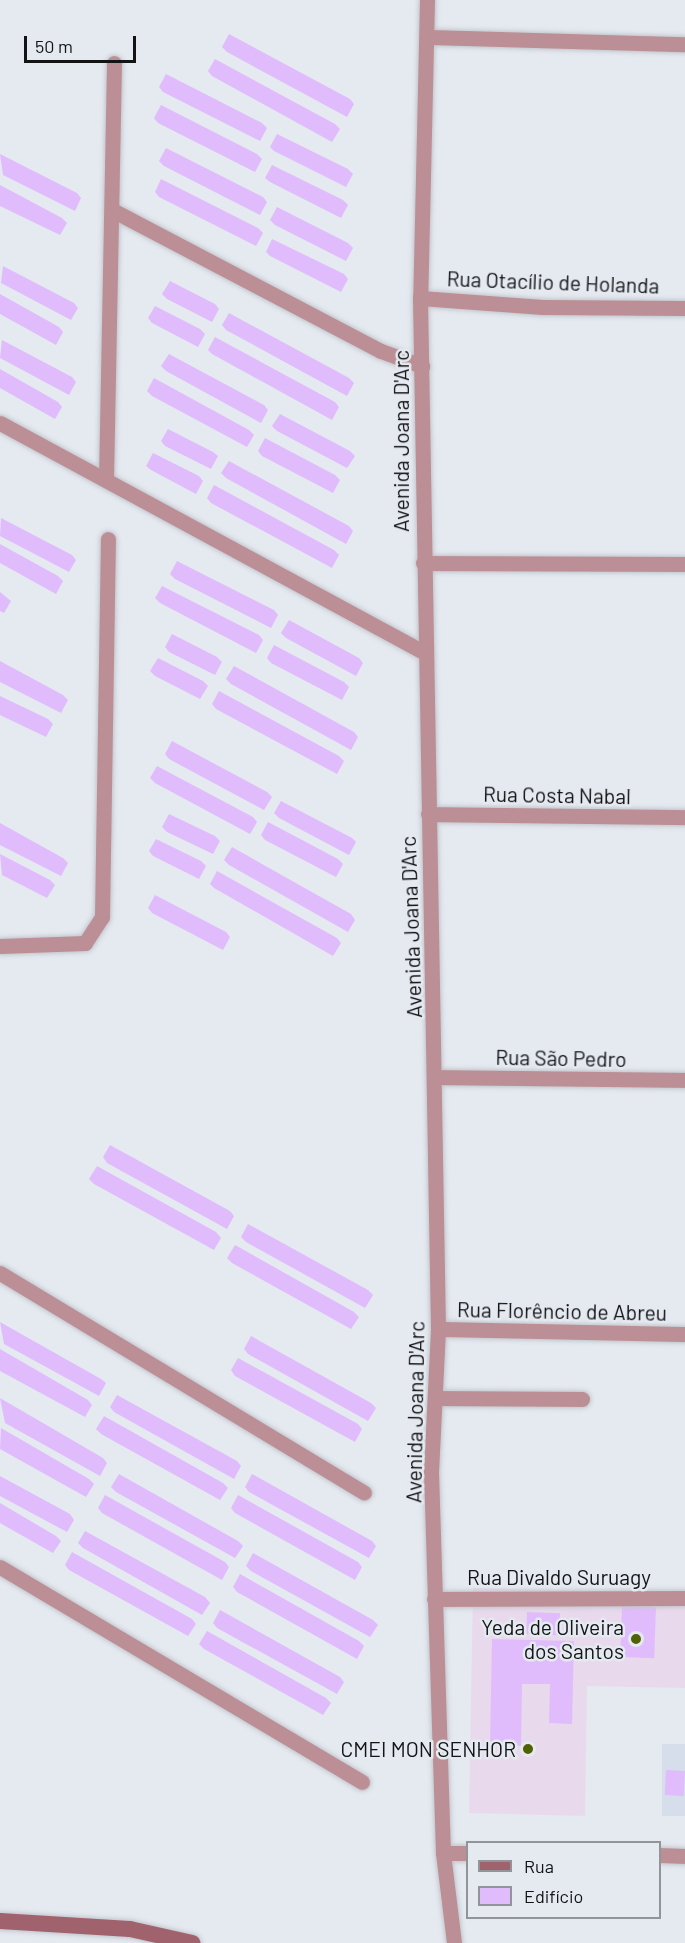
<!DOCTYPE html>
<html>
<head>
<meta charset="utf-8">
<style>
  body { margin:0 }
  #map { position:relative; width:685px; height:1943px; overflow:hidden; background:#e5e9f0; font-family:Barlow,sans-serif }
  div>[style] { position:absolute }
  .built>* { inset:0; background:#d6deeb; transform-origin:0 0 }
  .education>* { inset:0; background:#e9d9ec }
  .building>* { inset:0; background:#e1bcfc; transform-origin:0 0 }
  .roads { filter:drop-shadow(0 0 2px #c3c7cd) drop-shadow(0 0 2px #c3c7cd) }
  .minor>* { height:15px; margin:-7.5px; padding:0 7.5px; transform-origin:7.5px; border-radius:7.5px; background:#bb8f95 }
  .secondary>* { height:16px; margin:-8px; padding:0 8px; transform-origin:8px; border-radius:8px; background:#a0636d }
  .dots>* { width:16px; height:16px; translate:-50% -50%; box-sizing:border-box; border:3px solid #e5e9f0; border-radius:50% }
  span { translate:-50% -50%; white-space:nowrap; text-align:center; line-height:1.15; -webkit-text-stroke:5px #e5e9f0; paint-order:stroke }
  .street-label { font-size:21px; color:#121416 }
  .poi-label { font-size:21px; color:#121416 }
  .right { translate:-100% -50%; text-align:right }
  .legend { position:absolute; left:466px; top:1841px; width:195px; height:78px; box-sizing:border-box; background:#e5e9f0; border:2px solid #919499; margin:0; padding:8px 10px; list-style:none; font-size:18px; color:#121416 }
  .legend li { display:flex; align-items:center; gap:12px; height:30px }
  .legend b { width:30px; border:2px solid #919499 }
  .scale { position:absolute; left:24px; top:36px; width:112px; height:27px; box-sizing:border-box; border:3px solid #121416; border-top:0; padding-left:8px; font-size:18px; line-height:21px; white-space:nowrap; color:#121416; -webkit-text-stroke:4px #e5e9f0; paint-order:stroke }
</style>
</head>
<body>
<div id="map">
  <div class="built">
    <i style="left:662px;top:1744px;width:23px;height:72px"></i>
  </div>
  <div class="education">
    <i style="clip-path:polygon(473px 1588px,685px 1593px,685px 1688px,587px 1686px,585px 1816px,469px 1813px)"></i>
  </div>
  <div class="building">
    <i style="clip-path:polygon(229px 34px,350px 99px,354px 104px,347px 117px,227px 52px,222px 47px)"></i>
    <i style="clip-path:polygon(215px 59px,335px 124px,340px 129px,332px 142px,212px 76px,208px 71px)"></i>
    <i style="clip-path:polygon(166px 74px,262px 123px,267px 128px,260px 141px,163px 92px,159px 87px)"></i>
    <i style="clip-path:polygon(161px 105px,257px 154px,262px 159px,255px 172px,158px 123px,154px 118px)"></i>
    <i style="clip-path:polygon(277px 134px,348px 169px,353px 174px,346px 187px,274px 151px,270px 147px)"></i>
    <i style="clip-path:polygon(166px 148px,263px 197px,267px 202px,260px 215px,164px 166px,159px 161px)"></i>
    <i style="clip-path:polygon(0 154px,77px 193px,81px 198px,75px 211px,3px 175px)"></i>
    <i style="clip-path:polygon(272px 165px,343px 200px,348px 205px,341px 218px,270px 182px,265px 178px)"></i>
    <i style="clip-path:polygon(161px 179px,258px 228px,263px 233px,256px 246px,159px 197px,155px 192px)"></i>
    <i style="clip-path:polygon(0 185px,62px 218px,67px 223px,60px 235px,0 206px)"></i>
    <i style="clip-path:polygon(277px 207px,348px 243px,353px 248px,346px 261px,275px 225px,270px 220px)"></i>
    <i style="clip-path:polygon(272px 239px,344px 274px,348px 279px,341px 292px,270px 256px,266px 252px)"></i>
    <i style="clip-path:polygon(3px 266px,74px 303px,78px 308px,71px 320px,1px 283px)"></i>
    <i style="clip-path:polygon(170px 281px,215px 304px,219px 309px,212px 322px,167px 299px,162px 294px)"></i>
    <i style="clip-path:polygon(0 294px,59px 327px,63px 332px,56px 345px,0 314px)"></i>
    <i style="clip-path:polygon(155px 306px,200px 329px,205px 334px,198px 347px,152px 323px,148px 318px)"></i>
    <i style="clip-path:polygon(229px 313px,349px 378px,354px 383px,347px 396px,226px 330px,222px 325px)"></i>
    <i style="clip-path:polygon(215px 337px,335px 402px,339px 407px,332px 420px,212px 354px,208px 350px)"></i>
    <i style="clip-path:polygon(2px 340px,72px 377px,76px 382px,69px 395px,0 358px)"></i>
    <i style="clip-path:polygon(169px 354px,264px 405px,268px 410px,261px 423px,166px 371px,161px 366px)"></i>
    <i style="clip-path:polygon(0 369px,58px 402px,62px 407px,55px 419px,0 388px)"></i>
    <i style="clip-path:polygon(154px 378px,249px 430px,254px 435px,247px 447px,152px 396px,147px 391px)"></i>
    <i style="clip-path:polygon(280px 414px,350px 451px,355px 456px,347px 468px,277px 431px,272px 426px)"></i>
    <i style="clip-path:polygon(168px 429px,213px 452px,218px 456px,211px 469px,165px 446px,161px 441px)"></i>
    <i style="clip-path:polygon(265px 438px,335px 475px,340px 480px,333px 493px,262px 456px,258px 451px)"></i>
    <i style="clip-path:polygon(153px 453px,199px 476px,203px 481px,196px 494px,151px 470px,146px 466px)"></i>
    <i style="clip-path:polygon(229px 461px,349px 526px,353px 531px,346px 544px,226px 478px,221px 473px)"></i>
    <i style="clip-path:polygon(214px 485px,334px 550px,339px 555px,332px 568px,211px 503px,207px 498px)"></i>
    <i style="clip-path:polygon(1px 518px,72px 555px,76px 560px,69px 572px,0 536px)"></i>
    <i style="clip-path:polygon(0 544px,58px 576px,63px 581px,56px 594px,0 563px)"></i>
    <i style="clip-path:polygon(177px 561px,274px 610px,278px 615px,271px 628px,175px 579px,170px 574px)"></i>
    <i style="clip-path:polygon(162px 586px,259px 635px,263px 640px,256px 653px,160px 603px,155px 598px)"></i>
    <i style="clip-path:polygon(0 592px,11px 601px,4px 613px,0 611px)"></i>
    <i style="clip-path:polygon(289px 620px,359px 658px,363px 663px,356px 676px,286px 638px,281px 633px)"></i>
    <i style="clip-path:polygon(172px 634px,217px 657px,222px 662px,215px 675px,169px 652px,165px 647px)"></i>
    <i style="clip-path:polygon(274px 645px,344px 682px,349px 687px,342px 700px,271px 663px,267px 658px)"></i>
    <i style="clip-path:polygon(158px 658px,203px 681px,208px 686px,200px 699px,155px 676px,150px 671px)"></i>
    <i style="clip-path:polygon(0 661px,63px 695px,68px 700px,61px 713px,0 682px)"></i>
    <i style="clip-path:polygon(234px 666px,354px 732px,358px 737px,351px 750px,231px 684px,226px 679px)"></i>
    <i style="clip-path:polygon(219px 691px,339px 756px,344px 761px,337px 774px,216px 709px,212px 704px)"></i>
    <i style="clip-path:polygon(0 696px,48px 719px,53px 724px,46px 737px,0 715px)"></i>
    <i style="clip-path:polygon(172px 741px,267px 792px,272px 797px,264px 810px,169px 759px,165px 754px)"></i>
    <i style="clip-path:polygon(157px 766px,253px 817px,257px 822px,250px 834px,155px 783px,150px 778px)"></i>
    <i style="clip-path:polygon(281px 801px,352px 838px,356px 842px,349px 855px,279px 818px,274px 813px)"></i>
    <i style="clip-path:polygon(169px 814px,215px 836px,220px 841px,213px 854px,167px 832px,162px 827px)"></i>
    <i style="clip-path:polygon(268px 822px,338px 859px,343px 864px,336px 877px,265px 840px,261px 835px)"></i>
    <i style="clip-path:polygon(0 823px,63px 858px,68px 863px,61px 876px,0 845px)"></i>
    <i style="clip-path:polygon(156px 839px,201px 861px,206px 866px,199px 879px,153px 856px,149px 851px)"></i>
    <i style="clip-path:polygon(232px 847px,351px 914px,355px 920px,348px 932px,229px 865px,224px 860px)"></i>
    <i style="clip-path:polygon(0 854px,50px 880px,55px 885px,47px 898px,2px 875px)"></i>
    <i style="clip-path:polygon(217px 871px,337px 938px,341px 943px,333px 956px,214px 888px,210px 884px)"></i>
    <i style="clip-path:polygon(155px 895px,226px 932px,230px 937px,223px 950px,152px 913px,148px 908px)"></i>
    <i style="clip-path:polygon(110px 1145px,230px 1211px,234px 1216px,227px 1229px,107px 1163px,103px 1157px)"></i>
    <i style="clip-path:polygon(97px 1166px,216px 1232px,221px 1238px,214px 1250px,94px 1184px,89px 1179px)"></i>
    <i style="clip-path:polygon(248px 1224px,368px 1290px,373px 1295px,365px 1308px,246px 1242px,241px 1237px)"></i>
    <i style="clip-path:polygon(235px 1245px,354px 1312px,359px 1317px,351px 1329px,232px 1263px,227px 1258px)"></i>
    <i style="clip-path:polygon(0 1322px,101px 1379px,106px 1383px,99px 1396px,4px 1344px)"></i>
    <i style="clip-path:polygon(251px 1336px,371px 1403px,376px 1408px,368px 1421px,248px 1354px,244px 1349px)"></i>
    <i style="clip-path:polygon(0 1349px,88px 1400px,92px 1405px,85px 1417px,0 1371px)"></i>
    <i style="clip-path:polygon(238px 1358px,358px 1424px,362px 1429px,355px 1442px,235px 1376px,231px 1370px)"></i>
    <i style="clip-path:polygon(117px 1395px,237px 1461px,241px 1466px,234px 1479px,114px 1412px,110px 1407px)"></i>
    <i style="clip-path:polygon(0 1398px,103px 1458px,107px 1463px,100px 1476px,5px 1423px)"></i>
    <i style="clip-path:polygon(104px 1416px,223px 1483px,228px 1488px,220px 1500px,101px 1434px,96px 1429px)"></i>
    <i style="clip-path:polygon(1px 1428px,89px 1479px,94px 1484px,86px 1497px,0 1449px)"></i>
    <i style="clip-path:polygon(119px 1474px,238px 1541px,243px 1546px,235px 1558px,116px 1492px,111px 1487px)"></i>
    <i style="clip-path:polygon(252px 1474px,372px 1541px,376px 1546px,369px 1558px,249px 1492px,245px 1487px)"></i>
    <i style="clip-path:polygon(0 1476px,70px 1514px,74px 1520px,67px 1532px,0 1496px)"></i>
    <i style="clip-path:polygon(105px 1495px,225px 1562px,229px 1567px,222px 1580px,102px 1513px,98px 1508px)"></i>
    <i style="clip-path:polygon(238px 1495px,358px 1562px,362px 1567px,355px 1580px,235px 1513px,231px 1508px)"></i>
    <i style="clip-path:polygon(0 1503px,56px 1536px,61px 1541px,53px 1553px,0 1523px)"></i>
    <i style="clip-path:polygon(85px 1531px,205px 1597px,210px 1603px,202px 1615px,83px 1548px,78px 1543px)"></i>
    <i style="clip-path:polygon(72px 1552px,192px 1619px,196px 1624px,188px 1636px,69px 1570px,65px 1565px)"></i>
    <i style="clip-path:polygon(253px 1553px,373px 1620px,378px 1625px,370px 1637px,251px 1571px,246px 1566px)"></i>
    <i style="clip-path:polygon(240px 1574px,359px 1641px,364px 1646px,357px 1659px,237px 1592px,233px 1587px)"></i>
    <i style="left:622px;top:1606px;width:34px;height:51px;rotate:2deg"></i>
    <i style="clip-path:polygon(220px 1610px,340px 1677px,344px 1682px,337px 1694px,217px 1628px,213px 1623px)"></i>
    <i style="left:527px;top:1612px;width:33px;height:22px;rotate:2deg"></i>
    <i style="clip-path:polygon(207px 1631px,326px 1698px,331px 1703px,323px 1715px,204px 1649px,199px 1644px)"></i>
    <i style="clip-path:polygon(492px 1639px,574px 1641px,572px 1724px,549px 1723px,550px 1684px,522px 1684px,521px 1746px,490px 1745px)"></i>
    <i style="left:666px;top:1770px;width:19px;height:25px;rotate:3deg"></i>
  </div>
  <div class="roads">
    <div class="minor">
      <i style="left:427px;top:0;width:298px;rotate:91.3deg"></i>
      <i style="left:420px;top:298px;width:1031px;rotate:89deg"></i>
      <i style="left:438px;top:1329px;width:143px;rotate:92.8deg"></i>
      <i style="left:431px;top:1472px;width:381px;rotate:88.2deg"></i>
      <i style="left:443px;top:1853px;width:91px;rotate:83deg"></i>
      <i style="left:428px;top:37px;width:257px;rotate:1.6deg"></i>
      <i style="left:114px;top:211px;width:301px;rotate:27.7deg"></i>
      <i style="left:381px;top:351px;width:44px;rotate:20.1deg"></i>
      <i style="left:420px;top:298px;width:123px;rotate:4.2deg"></i>
      <i style="left:543px;top:307px;width:142px;rotate:0.4deg"></i>
      <i style="left:0;top:423px;width:483px;rotate:28.4deg"></i>
      <i style="left:106px;top:480px;width:417px;rotate:-88.9deg"></i>
      <i style="left:423px;top:563px;width:262px;rotate:0.2deg"></i>
      <i style="left:428px;top:814px;width:257px;rotate:0.7deg"></i>
      <i style="left:0;top:946px;width:85px;rotate:-2deg"></i>
      <i style="left:85px;top:943px;width:31px;rotate:-57deg"></i>
      <i style="left:102px;top:917px;width:378px;rotate:-89.1deg"></i>
      <i style="left:437px;top:1077px;width:248px;rotate:0.7deg"></i>
      <i style="left:0;top:1273px;width:425px;rotate:31.1deg"></i>
      <i style="left:438px;top:1329px;width:247px;rotate:1.2deg"></i>
      <i style="left:436px;top:1398px;width:146px;rotate:0.4deg"></i>
      <i style="left:0;top:1567px;width:421px;rotate:30.7deg"></i>
      <i style="left:434px;top:1599px;width:251px;rotate:-0.2deg"></i>
      <i style="left:443px;top:1853px;width:25px"></i>
      <i style="left:660px;top:1855px;width:25px;rotate:2deg"></i>
    </div>
    <div class="secondary">
      <i style="left:0;top:1921px;width:130px;rotate:3.5deg"></i>
      <i style="left:130px;top:1929px;width:64px;rotate:12.7deg"></i>
    </div>
  </div>
  <div class="dots">
    <i style="left:636px;top:1639px;background:#506003"></i>
    <i style="left:528px;top:1749px;background:#506003"></i>
  </div>
  <div class="street-label">
    <span style="left:553px;top:282px;rotate:2deg">Rua Otacílio de Holanda</span>
    <span style="left:401px;top:441px;rotate:-90deg">Avenida Joana D'Arc</span>
    <span style="left:557px;top:795px;rotate:1deg">Rua Costa Nabal</span>
    <span style="left:411px;top:927px;rotate:-92deg">Avenida Joana D'Arc</span>
    <span style="left:561px;top:1058px;rotate:1deg">Rua São Pedro</span>
    <span style="left:562px;top:1311px;rotate:1deg">Rua Florêncio de Abreu</span>
    <span style="left:415px;top:1412px;rotate:-89deg">Avenida Joana D'Arc</span>
    <span style="left:559px;top:1577px">Rua Divaldo Suruagy</span>
  </div>
  <div class="poi-label">
    <span class="right" style="left:624px;top:1639px">Yeda de Oliveira<br>dos Santos</span>
    <span class="right" style="left:516px;top:1749px">CMEI MON SENHOR</span>
  </div>
  <ul class="legend">
  <li><b style="height:8px;background:#a0636d"></b>Rua</li>
  <li><b style="height:16px;background:#e1bcfc"></b>Edifício</li>
  </ul>
  <div class="scale">50 m</div>
</div>
</body>
</html>
